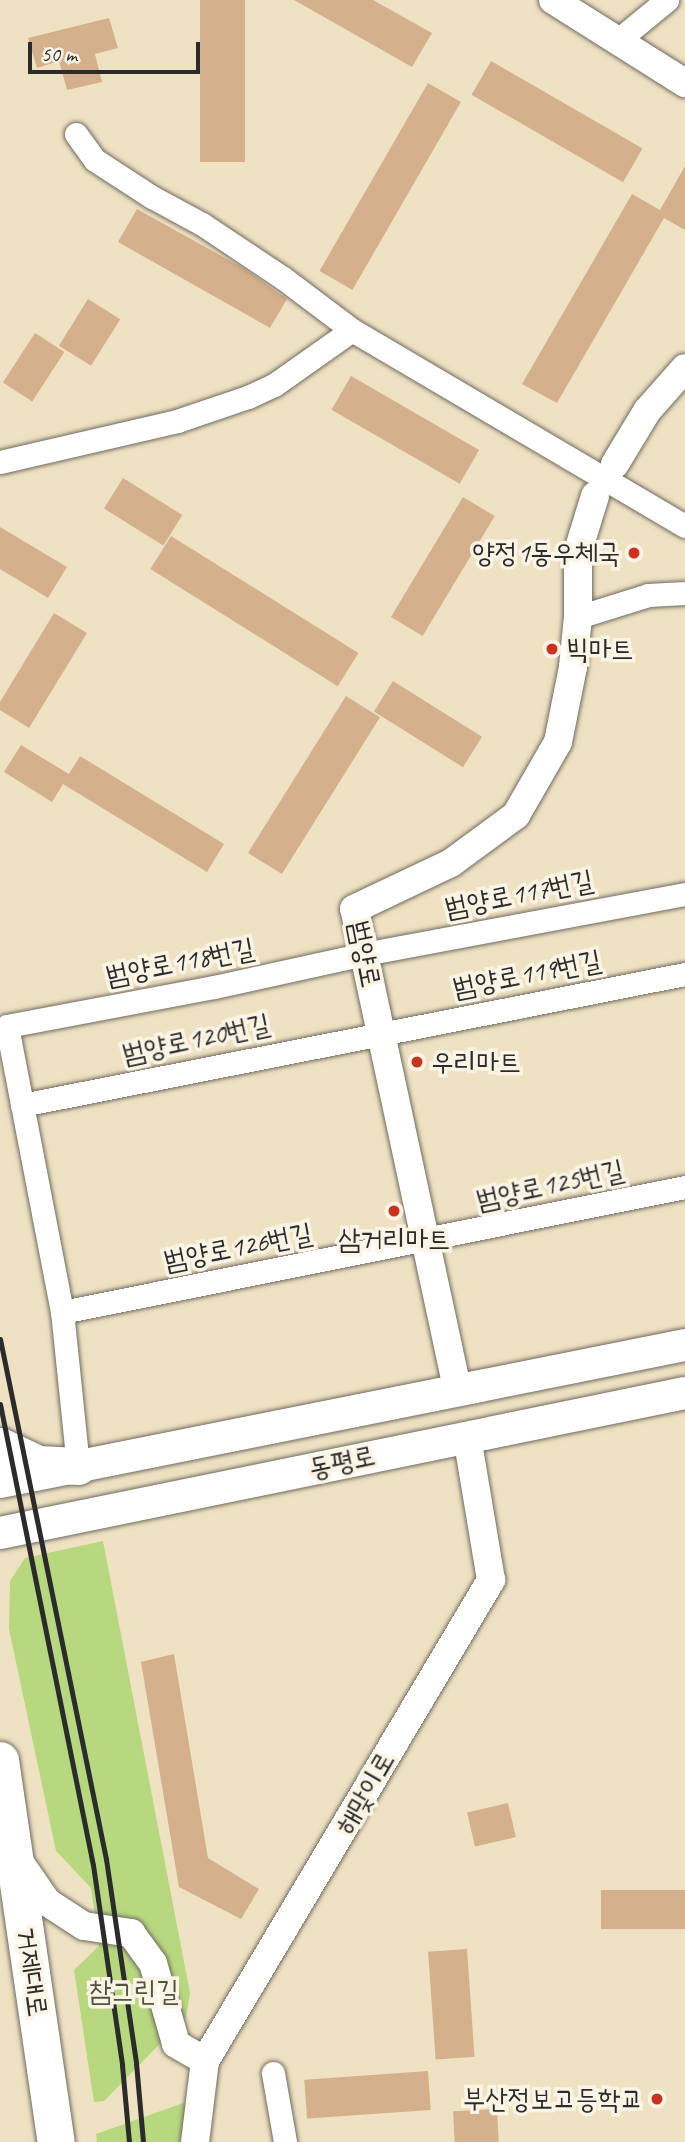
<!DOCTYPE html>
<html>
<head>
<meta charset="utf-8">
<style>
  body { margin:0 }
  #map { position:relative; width:685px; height:2142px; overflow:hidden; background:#efe2c3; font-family:Caveat,"Poor Story",sans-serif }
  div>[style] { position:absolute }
  .green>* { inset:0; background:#b8d87f }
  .building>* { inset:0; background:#d4b08c; transform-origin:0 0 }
  .roads { filter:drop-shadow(0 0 2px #706b60) drop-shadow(0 0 2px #706b60) }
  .minor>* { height:23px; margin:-11.5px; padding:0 11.5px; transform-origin:11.5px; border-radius:11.5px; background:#fff }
  .tertiary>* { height:28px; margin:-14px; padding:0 14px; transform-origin:14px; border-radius:14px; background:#fff }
  .secondary>* { height:32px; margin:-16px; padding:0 16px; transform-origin:16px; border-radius:16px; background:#fff }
  .primary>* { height:37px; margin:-18.5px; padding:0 18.5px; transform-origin:18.5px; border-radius:18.5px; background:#fff }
  .rail>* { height:5px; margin:-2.5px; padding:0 2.5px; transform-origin:2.5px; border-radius:2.5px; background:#2b2b2b }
  .dots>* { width:19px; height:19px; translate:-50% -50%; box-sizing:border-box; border:4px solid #fcf5e5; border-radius:50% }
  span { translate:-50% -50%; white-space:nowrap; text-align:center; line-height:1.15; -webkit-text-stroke:7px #fcf5e5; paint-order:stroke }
  .poi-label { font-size:28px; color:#2b2b2b }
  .right { translate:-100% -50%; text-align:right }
  .left { translate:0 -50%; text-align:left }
  .street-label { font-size:28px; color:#2b2b2b }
  .park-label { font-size:28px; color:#4e5640 }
  .scale { position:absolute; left:28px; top:42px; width:172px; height:32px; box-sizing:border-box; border:4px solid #2b2b2b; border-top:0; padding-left:9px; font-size:21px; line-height:24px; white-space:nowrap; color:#2b2b2b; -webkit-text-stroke:5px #fcf5e5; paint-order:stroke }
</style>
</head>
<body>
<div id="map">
  <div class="green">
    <i style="clip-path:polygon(103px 1541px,190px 1993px,186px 2017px,104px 2101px,94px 2102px,74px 1970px,99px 1946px,91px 1888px,56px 1851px,9px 1629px,10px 1581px,25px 1558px)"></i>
    <i style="clip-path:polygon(186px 2102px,185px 2142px,97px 2142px,96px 2134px)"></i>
  </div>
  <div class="building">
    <i style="left:200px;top:0;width:45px;height:162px"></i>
    <i style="clip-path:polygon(294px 0,373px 0,432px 33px,412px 67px)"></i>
    <i style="clip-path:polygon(109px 18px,118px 48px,95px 54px,102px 82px,67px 90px,59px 61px,37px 68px,28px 38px)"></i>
    <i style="left:491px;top:61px;width:175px;height:39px;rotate:30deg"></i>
    <i style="left:428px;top:83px;width:38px;height:217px;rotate:30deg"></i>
    <i style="clip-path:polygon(685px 166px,685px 230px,664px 218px,557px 403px,522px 384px,632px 194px,660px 210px)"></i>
    <i style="clip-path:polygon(137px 209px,243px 268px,287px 299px,270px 328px,118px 242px)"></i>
    <i style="left:88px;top:299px;width:38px;height:55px;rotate:32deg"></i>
    <i style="left:35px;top:333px;width:35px;height:59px;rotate:33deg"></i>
    <i style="left:351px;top:376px;width:148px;height:39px;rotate:30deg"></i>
    <i style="left:123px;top:478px;width:70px;height:36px;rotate:32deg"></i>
    <i style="left:463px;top:497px;width:37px;height:140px;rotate:31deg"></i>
    <i style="clip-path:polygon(0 527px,67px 567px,48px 598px,0 569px)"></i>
    <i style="left:171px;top:536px;width:221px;height:39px;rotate:32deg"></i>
    <i style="clip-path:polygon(54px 613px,87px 633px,29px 728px,0 710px,0 702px)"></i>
    <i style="left:393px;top:681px;width:105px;height:36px;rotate:32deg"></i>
    <i style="left:346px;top:696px;width:40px;height:185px;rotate:32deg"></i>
    <i style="clip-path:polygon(21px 745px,69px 774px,80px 756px,224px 844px,207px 872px,63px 784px,52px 802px,4px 772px)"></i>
    <i style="clip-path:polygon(174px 1654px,208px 1858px,259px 1889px,241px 1919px,179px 1887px,141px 1662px)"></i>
    <i style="left:508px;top:1803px;width:35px;height:42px;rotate:77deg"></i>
    <i style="left:685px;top:1890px;width:39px;height:84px;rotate:90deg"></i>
    <i style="left:467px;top:1949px;width:108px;height:39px;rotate:86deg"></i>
    <i style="left:428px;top:2071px;width:39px;height:124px;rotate:86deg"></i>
    <i style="left:497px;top:2109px;width:33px;height:44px;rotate:87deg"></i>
  </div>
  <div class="roads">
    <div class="minor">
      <i style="left:617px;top:41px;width:65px;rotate:-39.4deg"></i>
      <i style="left:76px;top:134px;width:32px;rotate:54deg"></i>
      <i style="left:95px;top:160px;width:68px;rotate:33deg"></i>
      <i style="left:152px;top:197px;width:57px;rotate:28.4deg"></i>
      <i style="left:202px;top:224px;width:97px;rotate:33.7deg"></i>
      <i style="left:283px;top:278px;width:86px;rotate:37deg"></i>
      <i style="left:0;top:462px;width:182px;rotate:-13deg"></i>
      <i style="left:177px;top:421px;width:75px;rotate:-18.7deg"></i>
      <i style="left:248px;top:397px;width:29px;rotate:-25deg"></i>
      <i style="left:274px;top:385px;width:95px;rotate:-35.2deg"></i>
      <i style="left:352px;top:330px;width:386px;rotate:30.5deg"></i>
      <i style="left:578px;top:617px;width:73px;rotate:-17.4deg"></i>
      <i style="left:648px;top:595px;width:37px;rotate:-3deg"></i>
      <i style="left:22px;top:1105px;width:676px;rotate:-11.18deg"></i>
      <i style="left:62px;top:1312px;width:635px;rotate:-11.35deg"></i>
      <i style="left:78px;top:1466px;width:155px;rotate:-95.9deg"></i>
      <i style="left:62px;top:1312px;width:291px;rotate:-100.9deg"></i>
      <i style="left:7px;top:1026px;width:211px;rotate:-10.7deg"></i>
      <i style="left:214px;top:987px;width:154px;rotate:-12.4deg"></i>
      <i style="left:364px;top:954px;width:327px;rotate:-10.6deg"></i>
      <i style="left:273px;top:2073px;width:70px;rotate:80.1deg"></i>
    </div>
    <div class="tertiary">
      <i style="left:553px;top:0;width:156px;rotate:32.2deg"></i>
      <i style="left:615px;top:464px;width:62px;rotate:-58.9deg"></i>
      <i style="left:647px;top:411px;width:57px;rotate:-48.5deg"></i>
      <i style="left:457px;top:1388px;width:490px;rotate:-102.1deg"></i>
      <i style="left:354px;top:909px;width:107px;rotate:-25.4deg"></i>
      <i style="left:451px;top:863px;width:81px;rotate:-36.4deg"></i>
      <i style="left:516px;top:815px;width:84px;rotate:-60.1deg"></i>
      <i style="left:558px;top:742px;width:76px;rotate:-78.7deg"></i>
      <i style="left:573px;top:667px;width:50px;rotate:-84.3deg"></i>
      <i style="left:578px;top:617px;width:66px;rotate:-90deg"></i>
      <i style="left:578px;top:551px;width:58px;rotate:-72.8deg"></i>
      <i style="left:16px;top:1857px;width:55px;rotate:55.4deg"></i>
      <i style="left:47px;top:1902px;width:44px;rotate:33deg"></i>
      <i style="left:84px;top:1926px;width:48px;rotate:8.5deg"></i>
      <i style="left:131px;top:1933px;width:37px;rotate:54deg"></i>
      <i style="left:153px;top:1963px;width:84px;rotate:74.1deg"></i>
      <i style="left:176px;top:2044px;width:34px;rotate:30deg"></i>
      <i style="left:195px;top:2142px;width:82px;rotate:-83deg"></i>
      <i style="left:205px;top:2061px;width:560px;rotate:-59.26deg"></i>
      <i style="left:491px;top:1580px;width:146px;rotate:-99.5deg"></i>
    </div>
    <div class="secondary">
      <i style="left:0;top:1482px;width:699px;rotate:-11.31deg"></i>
      <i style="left:0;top:1533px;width:699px;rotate:-11.55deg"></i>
    </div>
    <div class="primary">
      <i style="left:0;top:1446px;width:42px;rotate:25.3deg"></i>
      <i style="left:38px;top:1464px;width:40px;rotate:2.9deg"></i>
      <i style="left:0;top:1760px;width:386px;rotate:81.7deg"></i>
    </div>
  </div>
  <div class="rail">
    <i style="left:0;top:1339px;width:531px;rotate:78.48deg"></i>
    <i style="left:106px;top:1859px;width:206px;rotate:81.6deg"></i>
    <i style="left:136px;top:2063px;width:79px;rotate:84.9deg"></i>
    <i style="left:0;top:1404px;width:470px;rotate:78.6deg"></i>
    <i style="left:93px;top:1865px;width:202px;rotate:81.7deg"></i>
    <i style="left:122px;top:2065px;width:77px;rotate:84.8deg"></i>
  </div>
  <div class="dots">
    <i style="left:634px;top:553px;background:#c8321e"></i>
    <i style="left:552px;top:649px;background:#c8321e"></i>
    <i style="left:417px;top:1062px;background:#c8321e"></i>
    <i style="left:394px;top:1211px;background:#c8321e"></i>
    <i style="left:657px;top:2099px;background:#c8321e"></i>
  </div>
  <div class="poi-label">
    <span class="right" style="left:620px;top:553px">양정1동우체국</span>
    <span class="left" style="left:566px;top:649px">빅마트</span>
    <span class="left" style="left:431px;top:1062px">우리마트</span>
    <span style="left:394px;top:1239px">삼거리마트</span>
    <span class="right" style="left:643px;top:2099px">부산정보고등학교</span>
  </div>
  <div class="street-label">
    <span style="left:519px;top:894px;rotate:-11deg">범양로117번길</span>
    <span style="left:365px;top:954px;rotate:79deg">범양로</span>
    <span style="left:180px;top:962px;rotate:-11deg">범양로118번길</span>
    <span style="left:527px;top:974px;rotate:-11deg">범양로119번길</span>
    <span style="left:196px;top:1039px;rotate:-12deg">범양로120번길</span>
    <span style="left:550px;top:1185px;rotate:-12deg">범양로125번길</span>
    <span style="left:238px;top:1247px;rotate:-11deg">범양로126번길</span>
    <span style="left:342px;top:1462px;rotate:-12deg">동평로</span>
    <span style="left:365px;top:1793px;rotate:-60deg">해맞이로</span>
    <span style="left:32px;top:1972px;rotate:82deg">거제대로</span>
  </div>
  <div class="park-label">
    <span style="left:134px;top:1991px">참그린길</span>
  </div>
  <div class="scale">50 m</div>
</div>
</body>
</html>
